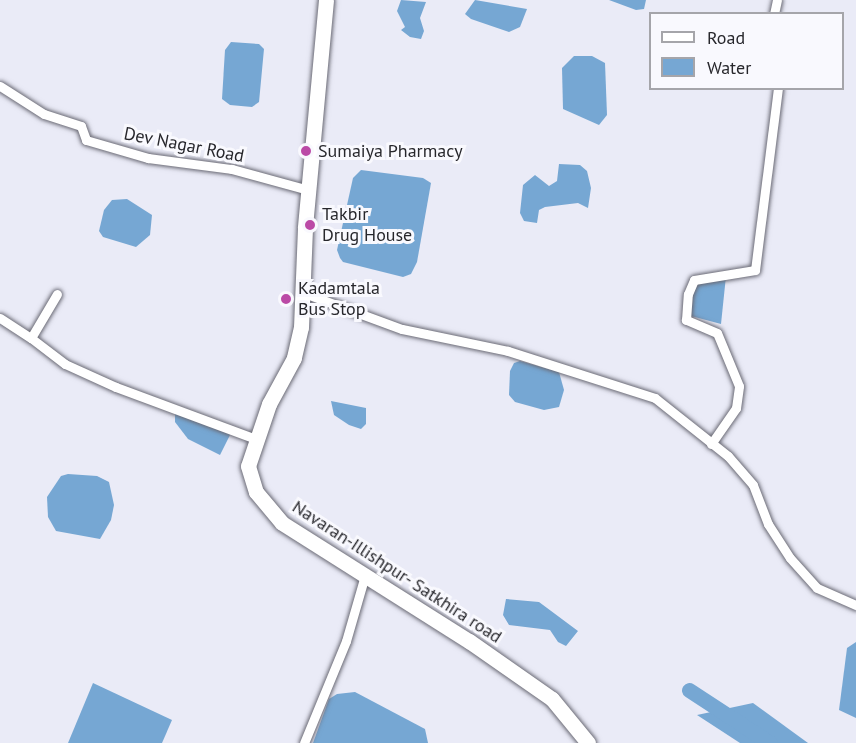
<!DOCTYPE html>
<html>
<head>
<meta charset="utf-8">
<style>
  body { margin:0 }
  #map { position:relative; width:856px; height:743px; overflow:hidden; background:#eaebf7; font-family:"PT Sans",sans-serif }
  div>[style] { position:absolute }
  .water>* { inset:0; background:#76a7d3 }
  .river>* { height:15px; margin:-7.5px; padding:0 7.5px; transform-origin:7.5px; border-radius:7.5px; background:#76a7d3 }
  .roads { filter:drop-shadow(0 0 2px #6a6a75) drop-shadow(0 0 2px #6a6a75) }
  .minor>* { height:9px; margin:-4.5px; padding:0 4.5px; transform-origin:4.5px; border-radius:4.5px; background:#fff }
  .trunk>* { height:15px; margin:-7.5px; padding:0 7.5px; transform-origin:7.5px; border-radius:7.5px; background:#fff }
  .dots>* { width:16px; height:16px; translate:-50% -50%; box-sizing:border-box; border:3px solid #f9f9fe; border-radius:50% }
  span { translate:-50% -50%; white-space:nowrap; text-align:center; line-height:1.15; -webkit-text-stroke:6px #f9f9fe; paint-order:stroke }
  .street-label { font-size:18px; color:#27272c }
  .poi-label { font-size:18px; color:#27272c }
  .left { translate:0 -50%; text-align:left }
  .legend { position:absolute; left:649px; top:12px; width:195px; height:78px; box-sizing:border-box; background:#f9f9fe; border:2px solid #a5a5aa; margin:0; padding:8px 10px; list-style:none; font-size:18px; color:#27272c }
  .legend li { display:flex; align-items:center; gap:12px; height:30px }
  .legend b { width:30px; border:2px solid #a5a5aa }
</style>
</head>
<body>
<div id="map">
  <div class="water">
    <i style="clip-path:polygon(401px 0,426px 2px,420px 18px,424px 31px,421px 39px,410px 37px,401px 30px,405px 27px,397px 11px)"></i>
    <i style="clip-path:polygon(475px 0,527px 9px,520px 27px,509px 32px,471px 19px,465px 14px)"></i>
    <i style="clip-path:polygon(609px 0,646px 0,644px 9px,636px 10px)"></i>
    <i style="clip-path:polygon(231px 42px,259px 44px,264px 49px,259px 102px,252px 107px,230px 105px,222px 99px,225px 50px)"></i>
    <i style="clip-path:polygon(574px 56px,592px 56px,605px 63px,607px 115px,599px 125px,563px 109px,562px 68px)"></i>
    <i style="clip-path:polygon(559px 164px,580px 165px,587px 171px,591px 188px,588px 208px,578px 203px,545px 207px,539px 210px,537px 223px,524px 221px,520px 213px,523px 185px,535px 175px,549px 186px,557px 181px)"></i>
    <i style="clip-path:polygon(361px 170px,423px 178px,431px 183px,417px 262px,411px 274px,403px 277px,343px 262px,340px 258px,337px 250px,353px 178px)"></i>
    <i style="clip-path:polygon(127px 199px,152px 215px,150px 235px,136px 247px,103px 237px,99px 231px,104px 210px,112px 200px)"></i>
    <i style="clip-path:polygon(726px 276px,721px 324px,691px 316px,694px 287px,707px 277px)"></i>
    <i style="clip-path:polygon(520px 361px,559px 372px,564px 390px,559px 407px,544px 410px,515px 402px,509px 395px,510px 371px,514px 363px)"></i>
    <i style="clip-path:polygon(331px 401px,366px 408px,366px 424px,361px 429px,349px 425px,334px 415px)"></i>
    <i style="clip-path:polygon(175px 411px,232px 431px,220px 455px,188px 439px,175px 422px)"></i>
    <i style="clip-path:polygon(68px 474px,97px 476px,109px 482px,114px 505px,111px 520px,100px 539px,56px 531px,48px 517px,47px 497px,61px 476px)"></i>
    <i style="clip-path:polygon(506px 599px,539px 602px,578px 631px,566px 646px,558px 642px,550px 630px,509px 625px,503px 615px)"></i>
    <i style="clip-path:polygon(856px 642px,856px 718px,839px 710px,847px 648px)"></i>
    <i style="clip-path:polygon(93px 683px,172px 720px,162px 743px,68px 743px)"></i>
    <i style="clip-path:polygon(355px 692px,425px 729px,428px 743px,313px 743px,329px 699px,337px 694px)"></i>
    <i style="clip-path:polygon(753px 703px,808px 743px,740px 743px,697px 715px)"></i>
  </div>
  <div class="river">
    <i style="left:689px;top:690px;width:97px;rotate:33.2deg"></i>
  </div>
  <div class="roads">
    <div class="minor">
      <i style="left:774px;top:14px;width:14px;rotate:-78deg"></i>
      <i style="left:0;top:86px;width:52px;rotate:32.5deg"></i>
      <i style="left:44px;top:114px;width:39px;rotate:18deg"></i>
      <i style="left:81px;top:126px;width:15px;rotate:70deg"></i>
      <i style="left:86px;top:140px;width:65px;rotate:16.2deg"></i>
      <i style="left:148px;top:158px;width:85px;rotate:7.5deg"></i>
      <i style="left:232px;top:169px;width:80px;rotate:15.3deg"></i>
      <i style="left:304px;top:293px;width:104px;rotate:20.2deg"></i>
      <i style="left:402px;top:329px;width:108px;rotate:11.7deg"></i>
      <i style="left:508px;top:351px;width:154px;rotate:17.7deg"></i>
      <i style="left:655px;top:398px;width:93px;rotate:38.5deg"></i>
      <i style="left:728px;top:456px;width:38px;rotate:49deg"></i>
      <i style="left:753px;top:485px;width:42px;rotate:69deg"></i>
      <i style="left:768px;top:524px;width:40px;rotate:57.1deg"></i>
      <i style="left:790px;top:558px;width:40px;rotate:48deg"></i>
      <i style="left:817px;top:588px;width:43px;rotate:23.6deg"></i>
      <i style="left:0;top:318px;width:37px;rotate:33deg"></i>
      <i style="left:31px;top:338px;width:51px;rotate:-59.4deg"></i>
      <i style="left:31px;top:338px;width:43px;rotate:37.4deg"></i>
      <i style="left:65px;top:364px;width:56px;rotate:24.3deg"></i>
      <i style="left:116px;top:387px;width:149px;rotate:20.4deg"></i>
      <i style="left:711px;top:444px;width:44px;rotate:-55.2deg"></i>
      <i style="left:736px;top:408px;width:22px;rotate:-82deg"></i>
      <i style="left:739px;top:386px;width:57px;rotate:-112.5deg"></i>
      <i style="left:717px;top:333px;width:34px;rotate:-157deg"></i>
      <i style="left:686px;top:320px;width:26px;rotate:-86deg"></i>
      <i style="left:688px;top:294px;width:15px;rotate:-67deg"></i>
      <i style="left:694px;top:280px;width:62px;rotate:-9.3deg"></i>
      <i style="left:755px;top:270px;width:183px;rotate:-82.8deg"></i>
      <i style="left:304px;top:743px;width:110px;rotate:-67.6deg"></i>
      <i style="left:346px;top:641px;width:69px;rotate:-73.9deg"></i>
    </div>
    <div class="trunk">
      <i style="left:326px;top:0;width:229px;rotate:95.3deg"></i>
      <i style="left:305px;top:228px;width:99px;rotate:92.3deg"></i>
      <i style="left:301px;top:327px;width:32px;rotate:103deg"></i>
      <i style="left:294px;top:358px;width:52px;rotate:118.5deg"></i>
      <i style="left:269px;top:404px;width:65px;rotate:108.7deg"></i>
      <i style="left:248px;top:466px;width:27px;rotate:73deg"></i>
      <i style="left:256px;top:492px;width:40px;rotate:50deg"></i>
      <i style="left:282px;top:523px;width:221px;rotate:32.3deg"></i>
      <i style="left:469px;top:641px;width:101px;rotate:34.9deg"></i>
      <i style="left:552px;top:699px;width:57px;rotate:50.7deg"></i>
    </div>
  </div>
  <div class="dots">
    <i style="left:306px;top:151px;background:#bb4aa6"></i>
    <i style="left:310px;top:225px;background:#bb4aa6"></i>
    <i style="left:286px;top:299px;background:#bb4aa6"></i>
  </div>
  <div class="street-label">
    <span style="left:184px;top:145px;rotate:11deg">Dev Nagar Road</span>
    <span style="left:397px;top:572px;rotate:33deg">Navaran-Illishpur- Satkhira road</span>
  </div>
  <div class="poi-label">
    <span class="left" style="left:318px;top:151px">Sumaiya Pharmacy</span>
    <span class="left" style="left:322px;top:225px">Takbir<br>Drug House</span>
    <span class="left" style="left:298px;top:299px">Kadamtala<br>Bus Stop</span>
  </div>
  <ul class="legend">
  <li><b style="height:8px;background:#fff"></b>Road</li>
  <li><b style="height:16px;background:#76a7d3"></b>Water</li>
  </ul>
</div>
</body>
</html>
